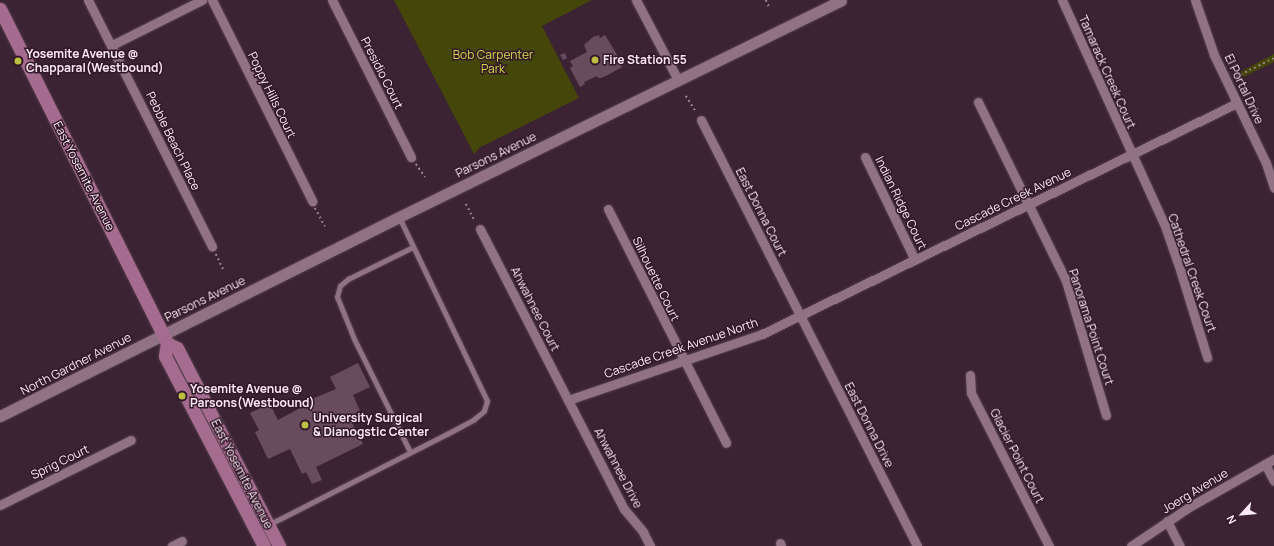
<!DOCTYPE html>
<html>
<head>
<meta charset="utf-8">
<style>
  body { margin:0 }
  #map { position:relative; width:1274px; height:546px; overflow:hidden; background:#3c2333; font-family:Manrope,sans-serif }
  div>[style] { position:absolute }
  .green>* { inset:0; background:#45460a }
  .building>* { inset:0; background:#684c5d }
  .path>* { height:1.5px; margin-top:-0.75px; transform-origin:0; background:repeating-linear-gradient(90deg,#9a8591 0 2px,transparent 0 5px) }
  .roads { filter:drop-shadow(0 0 1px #56414e) drop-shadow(0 0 1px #56414e) }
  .service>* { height:4.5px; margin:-2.25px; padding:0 2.25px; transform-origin:2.25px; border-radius:2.25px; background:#907284 }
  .minor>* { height:9px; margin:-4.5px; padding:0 4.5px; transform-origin:4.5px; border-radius:4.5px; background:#907284 }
  .tertiary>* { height:11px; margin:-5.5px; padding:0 5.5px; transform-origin:5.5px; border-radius:5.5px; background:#907284 }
  .secondary>* { height:13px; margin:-6.5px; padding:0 6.5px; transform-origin:6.5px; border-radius:6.5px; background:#a56c90 }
  .dots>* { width:11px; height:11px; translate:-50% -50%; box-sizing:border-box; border:2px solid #321929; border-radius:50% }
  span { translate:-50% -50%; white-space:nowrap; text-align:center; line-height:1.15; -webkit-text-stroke:3px #321929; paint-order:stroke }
  .poi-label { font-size:12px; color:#fae9f2; font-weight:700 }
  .left { translate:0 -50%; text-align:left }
  .park-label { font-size:12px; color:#d6d84a }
  .street-label { font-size:12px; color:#fae9f2 }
  .north { position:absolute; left:1222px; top:494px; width:40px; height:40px; -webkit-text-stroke:3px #321929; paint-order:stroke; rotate:243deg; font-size:11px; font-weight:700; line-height:16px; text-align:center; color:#fae9f2 }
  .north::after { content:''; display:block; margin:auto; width:14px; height:18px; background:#fae9f2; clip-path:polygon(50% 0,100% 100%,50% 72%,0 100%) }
</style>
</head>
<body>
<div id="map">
  <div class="green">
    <i style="clip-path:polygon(394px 0,592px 0,542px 26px,579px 98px,479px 148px,474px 154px)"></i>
    <i style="clip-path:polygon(1274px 54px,1274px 62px,1241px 78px,1238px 73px)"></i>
  </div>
  <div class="building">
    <i style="clip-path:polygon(599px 35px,600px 38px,605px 35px,619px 58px,622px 67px,608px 75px,601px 78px,598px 78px,597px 76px,584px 82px,585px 84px,580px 87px,570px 68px,573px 66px,570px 61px,587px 52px,584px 45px,593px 37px)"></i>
    <i style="clip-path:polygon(565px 53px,567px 58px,563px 60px,560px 55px)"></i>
    <i style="clip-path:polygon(358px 363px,370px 387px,353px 395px,360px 411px,349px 417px,363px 444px,316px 467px,322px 480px,312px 484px,306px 472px,302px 474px,290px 449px,268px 459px,255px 432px,259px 430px,250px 413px,270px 404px,278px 420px,313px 401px,312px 399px,336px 389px,330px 377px)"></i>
  </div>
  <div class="path">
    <i style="left:766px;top:0;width:10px;rotate:66deg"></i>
    <i style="left:1236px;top:77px;width:42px;rotate:-26.6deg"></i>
    <i style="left:686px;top:96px;width:19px;rotate:58deg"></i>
    <i style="left:416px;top:164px;width:16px;rotate:55deg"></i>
    <i style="left:466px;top:204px;width:19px;rotate:62deg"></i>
    <i style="left:315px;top:208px;width:21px;rotate:61deg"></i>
    <i style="left:216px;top:254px;width:17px;rotate:65deg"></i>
  </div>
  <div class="roads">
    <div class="service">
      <i style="left:410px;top:452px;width:126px;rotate:-116.4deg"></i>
      <i style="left:354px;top:339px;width:45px;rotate:-112deg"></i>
      <i style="left:337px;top:297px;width:11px;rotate:-75deg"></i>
      <i style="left:340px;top:286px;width:11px;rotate:-41deg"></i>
      <i style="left:348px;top:279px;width:72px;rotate:-26.2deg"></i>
      <i style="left:270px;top:524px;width:199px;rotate:-27deg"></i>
      <i style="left:447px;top:434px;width:30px;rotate:-28deg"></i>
      <i style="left:473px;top:420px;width:14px;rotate:-39deg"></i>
      <i style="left:484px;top:411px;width:10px;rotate:-73deg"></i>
      <i style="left:487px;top:401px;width:204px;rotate:-115.6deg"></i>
    </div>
    <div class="minor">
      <i style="left:88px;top:0;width:276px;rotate:63.3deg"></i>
      <i style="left:212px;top:0;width:225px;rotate:63.5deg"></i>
      <i style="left:332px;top:0;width:176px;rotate:63.3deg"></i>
      <i style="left:636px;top:0;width:90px;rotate:62.3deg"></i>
      <i style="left:1062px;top:0;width:248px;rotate:65.5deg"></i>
      <i style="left:1165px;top:226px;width:36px;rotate:71deg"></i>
      <i style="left:1177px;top:260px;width:102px;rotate:72.8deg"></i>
      <i style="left:1195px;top:0;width:58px;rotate:70.9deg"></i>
      <i style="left:1214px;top:55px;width:120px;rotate:64.3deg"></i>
      <i style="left:1266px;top:163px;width:26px;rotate:72deg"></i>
      <i style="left:112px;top:45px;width:101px;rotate:-26.6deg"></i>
      <i style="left:978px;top:102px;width:199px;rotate:63.8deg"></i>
      <i style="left:1066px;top:281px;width:140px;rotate:73.4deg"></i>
      <i style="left:701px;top:120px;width:478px;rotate:63.1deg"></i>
      <i style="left:865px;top:157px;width:114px;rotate:64.1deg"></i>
      <i style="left:608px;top:209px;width:262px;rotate:63.2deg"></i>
      <i style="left:480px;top:229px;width:315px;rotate:62.8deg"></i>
      <i style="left:624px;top:509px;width:30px;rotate:50deg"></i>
      <i style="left:643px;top:532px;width:16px;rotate:63deg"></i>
      <i style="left:970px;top:375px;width:18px;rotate:87deg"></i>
      <i style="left:971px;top:393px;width:172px;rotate:63deg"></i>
      <i style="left:568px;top:400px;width:205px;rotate:-18.8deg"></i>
      <i style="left:762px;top:334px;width:528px;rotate:-25.93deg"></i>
      <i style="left:1265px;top:464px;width:19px;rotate:62deg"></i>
      <i style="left:0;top:505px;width:146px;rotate:-26.4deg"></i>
      <i style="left:1167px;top:521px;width:28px;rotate:63deg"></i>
      <i style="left:780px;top:543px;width:3px;rotate:72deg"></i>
      <i style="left:172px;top:546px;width:11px;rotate:-27deg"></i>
      <i style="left:1131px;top:546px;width:70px;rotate:-33.9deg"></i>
      <i style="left:1189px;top:507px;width:98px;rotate:-29.5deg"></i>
    </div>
    <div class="tertiary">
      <i style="left:0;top:416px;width:446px;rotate:-26.5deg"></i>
      <i style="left:399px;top:217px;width:492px;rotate:-26.1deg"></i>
    </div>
    <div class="secondary">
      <i style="left:0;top:9px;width:364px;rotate:63.4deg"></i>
      <i style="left:163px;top:334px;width:10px;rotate:66deg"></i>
      <i style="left:167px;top:343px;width:13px;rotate:99deg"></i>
      <i style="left:165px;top:356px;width:214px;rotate:62.5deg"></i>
      <i style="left:167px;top:343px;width:11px;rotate:27deg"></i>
      <i style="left:177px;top:348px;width:223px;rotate:62.7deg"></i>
    </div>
  </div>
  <div class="dots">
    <i style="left:595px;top:60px;background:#bdbf43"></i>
    <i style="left:18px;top:61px;background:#bdbf43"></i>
    <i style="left:182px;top:396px;background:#bdbf43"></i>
    <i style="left:305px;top:425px;background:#bdbf43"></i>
  </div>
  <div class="poi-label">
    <span class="left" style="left:26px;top:61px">Yosemite Avenue @<br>Chapparal(Westbound)</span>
    <span class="left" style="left:603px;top:60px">Fire Station 55</span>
    <span class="left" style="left:190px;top:396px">Yosemite Avenue @<br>Parsons(Westbound)</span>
    <span class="left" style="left:313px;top:425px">University Surgical<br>&amp; Dianogstic Center</span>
  </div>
  <div class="park-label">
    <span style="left:493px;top:62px">Bob Carpenter<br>Park</span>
  </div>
  <div class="street-label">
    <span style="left:1107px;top:72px;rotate:66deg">Tamarack Creek Court</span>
    <span style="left:382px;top:73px;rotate:63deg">Presidio Court</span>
    <span style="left:1244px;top:89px;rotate:65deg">El Portal Drive</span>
    <span style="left:272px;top:95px;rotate:64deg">Poppy Hills Court</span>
    <span style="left:173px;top:141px;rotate:64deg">Pebble Beach Place</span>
    <span style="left:496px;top:155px;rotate:-26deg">Parsons Avenue</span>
    <span style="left:84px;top:176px;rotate:63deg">East Yosemite Avenue</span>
    <span style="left:1013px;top:199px;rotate:-26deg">Cascade Creek Avenue</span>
    <span style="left:901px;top:203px;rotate:64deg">Indian Ridge Court</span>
    <span style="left:761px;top:212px;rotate:63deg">East Donna Court</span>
    <span style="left:1192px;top:273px;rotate:71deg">Cathedral Creek Court</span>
    <span style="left:656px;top:279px;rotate:64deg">Silhouette Court</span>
    <span style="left:205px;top:299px;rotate:-26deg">Parsons Avenue</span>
    <span style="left:535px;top:309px;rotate:63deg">Ahwahnee Court</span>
    <span style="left:1091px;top:327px;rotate:72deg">Panorama Point Court</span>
    <span style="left:681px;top:348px;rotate:-19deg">Cascade Creek Avenue North</span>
    <span style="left:76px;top:364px;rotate:-27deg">North Gardner Avenue</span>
    <span style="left:869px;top:425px;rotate:63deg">East Donna Drive</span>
    <span style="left:1017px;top:456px;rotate:63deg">Glacier Point Court</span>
    <span style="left:60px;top:462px;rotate:-26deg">Sprig Court</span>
    <span style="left:618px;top:468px;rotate:62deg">Ahwahnee Drive</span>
    <span style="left:242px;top:474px;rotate:63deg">East Yosemite Avenue</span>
    <span style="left:1195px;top:491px;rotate:-31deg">Joerg Avenue</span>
  </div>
  <div class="north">N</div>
</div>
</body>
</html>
